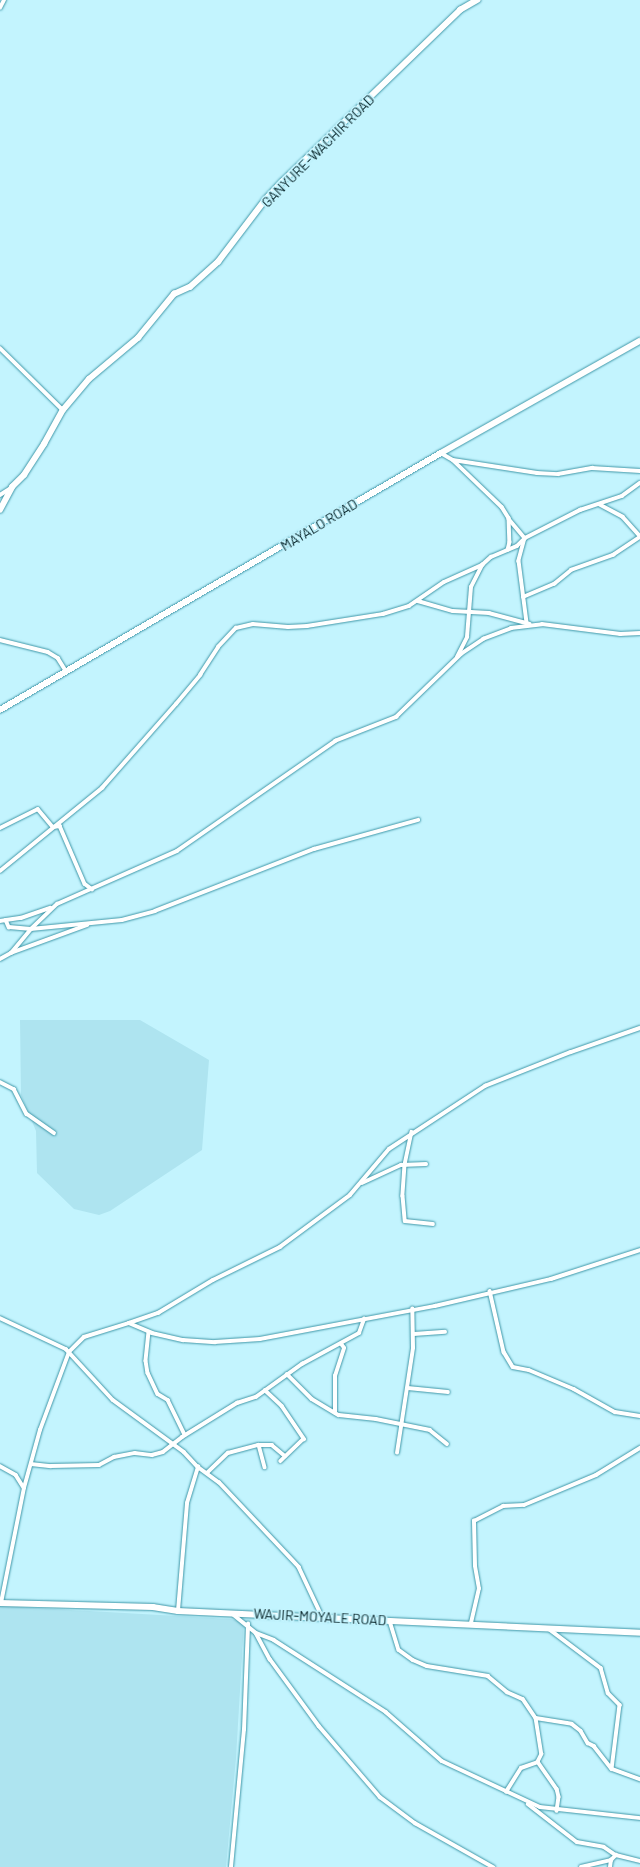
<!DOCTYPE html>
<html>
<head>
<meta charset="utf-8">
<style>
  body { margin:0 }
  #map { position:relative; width:640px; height:1867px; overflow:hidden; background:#c3f4fe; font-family:Barlow,sans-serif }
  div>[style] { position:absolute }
  .built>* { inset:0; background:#aee4f0 }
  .roads { filter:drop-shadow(0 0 1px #3f97a8) drop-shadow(0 0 1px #3f97a8) }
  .street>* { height:3.5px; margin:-1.75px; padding:0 1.75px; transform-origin:1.75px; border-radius:1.75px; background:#fff }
  .secondary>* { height:5.5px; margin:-2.75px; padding:0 2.75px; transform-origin:2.75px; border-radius:2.75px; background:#fff }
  span { translate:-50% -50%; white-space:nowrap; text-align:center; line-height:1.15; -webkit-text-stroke:3.5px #c3f4fe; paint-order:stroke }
  .street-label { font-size:14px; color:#042025 }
</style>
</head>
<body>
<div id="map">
  <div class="built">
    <i style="clip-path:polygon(20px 1020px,140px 1020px,209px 1060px,202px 1150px,110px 1211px,99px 1215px,74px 1209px,37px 1173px,36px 1131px,21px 1095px)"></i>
    <i style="clip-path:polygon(0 1606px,231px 1619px,244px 1623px,236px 1758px,226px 1867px,0 1867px)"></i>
  </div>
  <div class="roads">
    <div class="street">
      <i style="left:0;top:8px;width:9px;rotate:-63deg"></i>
      <i style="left:0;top:348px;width:88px;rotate:44.5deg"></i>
      <i style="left:441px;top:453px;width:14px;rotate:30deg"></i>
      <i style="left:453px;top:460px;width:85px;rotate:8.8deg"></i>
      <i style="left:537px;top:473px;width:21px;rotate:3deg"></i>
      <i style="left:558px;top:474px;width:35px;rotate:-10deg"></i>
      <i style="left:592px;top:468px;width:48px;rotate:3.6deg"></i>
      <i style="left:454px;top:461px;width:66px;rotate:43.8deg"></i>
      <i style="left:502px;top:507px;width:13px;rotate:58deg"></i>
      <i style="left:509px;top:518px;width:24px;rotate:88deg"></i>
      <i style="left:510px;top:542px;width:8px;rotate:104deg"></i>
      <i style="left:0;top:495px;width:13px;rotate:-32deg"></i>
      <i style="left:599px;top:504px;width:27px;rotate:28deg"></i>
      <i style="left:623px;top:517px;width:25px;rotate:48deg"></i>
      <i style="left:509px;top:519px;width:25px;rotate:50deg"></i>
      <i style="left:525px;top:538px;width:24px;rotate:105deg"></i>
      <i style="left:519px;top:561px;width:63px;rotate:82.6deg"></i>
      <i style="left:523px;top:597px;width:34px;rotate:-23deg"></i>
      <i style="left:554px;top:584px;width:22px;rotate:-39deg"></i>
      <i style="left:571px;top:570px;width:45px;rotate:-19.7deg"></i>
      <i style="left:613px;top:555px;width:32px;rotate:-34deg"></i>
      <i style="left:418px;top:601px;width:36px;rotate:16deg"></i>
      <i style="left:453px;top:611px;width:36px;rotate:3deg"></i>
      <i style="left:489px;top:613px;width:42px;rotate:15deg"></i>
      <i style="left:0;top:640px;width:49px;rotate:14deg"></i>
      <i style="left:48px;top:652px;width:12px;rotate:31deg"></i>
      <i style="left:58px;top:658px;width:15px;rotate:58deg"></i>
      <i style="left:457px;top:657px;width:22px;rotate:-63deg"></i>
      <i style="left:467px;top:637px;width:50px;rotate:-85.4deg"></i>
      <i style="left:471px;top:587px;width:25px;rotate:-63deg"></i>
      <i style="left:0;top:828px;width:42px;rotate:-26.6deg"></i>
      <i style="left:38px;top:809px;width:23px;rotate:50deg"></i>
      <i style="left:53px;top:827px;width:7px;rotate:-8deg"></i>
      <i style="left:60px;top:826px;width:63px;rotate:66.7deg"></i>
      <i style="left:85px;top:884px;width:9px;rotate:36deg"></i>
      <i style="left:0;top:871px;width:132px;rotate:-39.1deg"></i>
      <i style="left:102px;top:788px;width:112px;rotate:-48.6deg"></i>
      <i style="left:176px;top:704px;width:38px;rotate:-50deg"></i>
      <i style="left:200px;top:675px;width:33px;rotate:-57deg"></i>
      <i style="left:218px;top:647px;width:26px;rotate:-47deg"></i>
      <i style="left:236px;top:628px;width:17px;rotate:-13deg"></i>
      <i style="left:253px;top:624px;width:35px;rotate:5deg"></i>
      <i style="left:288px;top:627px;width:19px;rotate:-3deg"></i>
      <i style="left:307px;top:626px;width:77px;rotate:-9deg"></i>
      <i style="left:383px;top:614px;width:27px;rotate:-17deg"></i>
      <i style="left:409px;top:606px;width:42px;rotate:-34.4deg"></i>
      <i style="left:444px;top:582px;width:42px;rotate:-24.1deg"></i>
      <i style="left:482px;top:565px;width:12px;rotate:-42deg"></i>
      <i style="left:491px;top:557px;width:28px;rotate:-23deg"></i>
      <i style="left:517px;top:546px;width:11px;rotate:-45deg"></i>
      <i style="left:525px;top:538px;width:62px;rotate:-27deg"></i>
      <i style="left:580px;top:510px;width:44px;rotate:-18.4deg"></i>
      <i style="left:622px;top:496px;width:22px;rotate:-36deg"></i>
      <i style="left:6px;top:920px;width:15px;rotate:-8deg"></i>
      <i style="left:21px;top:918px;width:31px;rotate:-19deg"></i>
      <i style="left:0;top:921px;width:6px;rotate:-9deg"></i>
      <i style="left:6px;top:920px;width:8px;rotate:67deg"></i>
      <i style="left:9px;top:927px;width:22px;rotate:5deg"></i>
      <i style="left:31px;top:929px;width:91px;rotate:-5.6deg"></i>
      <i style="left:122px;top:920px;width:34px;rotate:-15deg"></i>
      <i style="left:155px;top:911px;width:171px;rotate:-21.3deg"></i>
      <i style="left:314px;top:849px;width:108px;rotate:-15.6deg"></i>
      <i style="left:11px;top:953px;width:81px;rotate:-20.2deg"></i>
      <i style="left:0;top:959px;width:13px;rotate:-29deg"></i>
      <i style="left:11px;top:953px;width:31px;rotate:-50deg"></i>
      <i style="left:31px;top:929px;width:36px;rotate:-44deg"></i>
      <i style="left:57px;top:904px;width:131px;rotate:-23.8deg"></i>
      <i style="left:177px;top:851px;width:193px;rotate:-34.8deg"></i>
      <i style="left:335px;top:741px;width:66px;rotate:-21.5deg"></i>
      <i style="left:396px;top:717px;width:91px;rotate:-44.1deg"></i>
      <i style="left:461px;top:654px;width:27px;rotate:-34deg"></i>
      <i style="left:483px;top:639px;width:30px;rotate:-21deg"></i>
      <i style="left:511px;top:628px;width:31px;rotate:-7deg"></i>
      <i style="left:542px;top:624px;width:79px;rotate:7.3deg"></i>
      <i style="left:620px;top:634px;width:20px;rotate:-3deg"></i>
      <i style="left:0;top:1082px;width:16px;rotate:27deg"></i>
      <i style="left:14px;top:1089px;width:28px;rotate:63deg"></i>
      <i style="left:27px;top:1114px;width:33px;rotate:35deg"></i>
      <i style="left:412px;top:1132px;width:34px;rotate:102deg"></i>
      <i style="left:405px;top:1165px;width:31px;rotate:94deg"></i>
      <i style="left:403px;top:1196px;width:25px;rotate:85deg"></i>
      <i style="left:405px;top:1221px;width:28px;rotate:6deg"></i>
      <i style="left:362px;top:1183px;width:43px;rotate:-24.8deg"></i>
      <i style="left:401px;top:1165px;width:25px;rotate:-2deg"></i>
      <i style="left:490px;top:1291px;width:63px;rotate:77.1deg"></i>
      <i style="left:504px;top:1352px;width:17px;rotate:59deg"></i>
      <i style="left:513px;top:1367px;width:16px;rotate:11deg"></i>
      <i style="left:529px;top:1370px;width:49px;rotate:22.9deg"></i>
      <i style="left:574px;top:1389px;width:47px;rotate:29.3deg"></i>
      <i style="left:615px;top:1412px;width:25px;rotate:9deg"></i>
      <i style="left:0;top:1318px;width:73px;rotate:25.2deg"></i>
      <i style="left:66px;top:1349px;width:69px;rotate:47.3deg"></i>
      <i style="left:113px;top:1400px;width:88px;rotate:36.2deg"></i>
      <i style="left:184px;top:1452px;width:21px;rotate:47deg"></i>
      <i style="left:198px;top:1467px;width:26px;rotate:36deg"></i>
      <i style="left:219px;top:1482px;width:117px;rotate:46.7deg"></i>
      <i style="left:299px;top:1567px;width:54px;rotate:64.9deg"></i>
      <i style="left:129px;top:1323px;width:31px;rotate:-19deg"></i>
      <i style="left:158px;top:1313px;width:64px;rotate:-31deg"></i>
      <i style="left:213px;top:1280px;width:75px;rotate:-26.2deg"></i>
      <i style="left:280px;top:1247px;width:87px;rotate:-36.6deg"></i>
      <i style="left:350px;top:1195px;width:60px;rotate:-49.7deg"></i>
      <i style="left:389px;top:1149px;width:115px;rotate:-33.3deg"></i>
      <i style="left:485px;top:1086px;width:92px;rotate:-21.6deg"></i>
      <i style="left:571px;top:1052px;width:73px;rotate:-19.2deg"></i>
      <i style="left:149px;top:1332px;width:29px;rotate:96deg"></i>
      <i style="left:146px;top:1361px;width:12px;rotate:81deg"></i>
      <i style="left:148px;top:1373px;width:23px;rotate:65deg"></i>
      <i style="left:158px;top:1394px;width:12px;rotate:31deg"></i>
      <i style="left:168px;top:1400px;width:39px;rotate:64deg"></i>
      <i style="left:414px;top:1334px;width:31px;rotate:-4deg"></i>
      <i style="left:287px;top:1374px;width:35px;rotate:45deg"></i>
      <i style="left:312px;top:1399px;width:31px;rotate:31deg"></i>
      <i style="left:339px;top:1415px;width:37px;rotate:6deg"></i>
      <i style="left:376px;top:1419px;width:55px;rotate:11.5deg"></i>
      <i style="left:430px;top:1430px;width:22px;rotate:39deg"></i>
      <i style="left:408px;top:1388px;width:40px;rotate:5.7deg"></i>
      <i style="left:265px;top:1390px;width:23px;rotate:43deg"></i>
      <i style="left:282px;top:1406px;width:40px;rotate:56deg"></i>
      <i style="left:304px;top:1439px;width:32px;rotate:136deg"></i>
      <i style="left:335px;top:1413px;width:37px;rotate:-90deg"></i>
      <i style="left:335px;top:1376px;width:29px;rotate:-72deg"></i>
      <i style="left:344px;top:1348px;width:5px;rotate:-127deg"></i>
      <i style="left:259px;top:1445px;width:23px;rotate:75deg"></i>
      <i style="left:397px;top:1453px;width:106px;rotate:-81.3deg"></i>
      <i style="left:413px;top:1348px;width:39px;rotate:-91deg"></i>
      <i style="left:31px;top:1464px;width:20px;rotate:6deg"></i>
      <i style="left:51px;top:1466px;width:48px;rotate:-1.2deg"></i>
      <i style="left:99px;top:1465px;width:17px;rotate:-28deg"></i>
      <i style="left:114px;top:1457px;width:21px;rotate:-11deg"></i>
      <i style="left:135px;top:1453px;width:17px;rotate:7deg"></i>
      <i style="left:152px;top:1455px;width:11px;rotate:-15deg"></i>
      <i style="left:163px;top:1452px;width:24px;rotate:-38deg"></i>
      <i style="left:182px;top:1437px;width:65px;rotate:-31.7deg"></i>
      <i style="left:237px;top:1403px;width:20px;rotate:-18deg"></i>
      <i style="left:256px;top:1397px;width:57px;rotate:-35.7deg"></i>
      <i style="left:302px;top:1364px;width:65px;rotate:-28.5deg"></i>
      <i style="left:359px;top:1333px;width:15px;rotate:-70deg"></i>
      <i style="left:0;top:1466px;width:18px;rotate:29deg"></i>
      <i style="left:16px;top:1475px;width:15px;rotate:58deg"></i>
      <i style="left:207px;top:1473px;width:29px;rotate:-44deg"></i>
      <i style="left:228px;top:1453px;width:31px;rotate:-15deg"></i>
      <i style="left:258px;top:1445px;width:14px"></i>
      <i style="left:272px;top:1445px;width:17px;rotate:40deg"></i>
      <i style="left:1px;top:1603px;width:117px;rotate:-78.7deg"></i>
      <i style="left:24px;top:1488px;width:60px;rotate:-74.6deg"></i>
      <i style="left:40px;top:1430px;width:83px;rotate:-69.6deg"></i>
      <i style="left:69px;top:1352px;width:21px;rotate:-45deg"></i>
      <i style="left:84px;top:1337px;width:47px;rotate:-17.3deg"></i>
      <i style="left:129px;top:1323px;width:25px;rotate:23deg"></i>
      <i style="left:152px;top:1333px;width:32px;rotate:13deg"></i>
      <i style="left:183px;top:1340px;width:32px;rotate:4deg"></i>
      <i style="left:215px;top:1342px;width:45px;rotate:-3.8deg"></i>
      <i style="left:260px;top:1339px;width:178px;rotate:-10.7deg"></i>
      <i style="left:435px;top:1306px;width:119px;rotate:-13.1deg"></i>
      <i style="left:551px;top:1279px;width:94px;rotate:-18deg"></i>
      <i style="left:178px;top:1611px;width:108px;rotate:-85.2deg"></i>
      <i style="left:187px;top:1503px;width:38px;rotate:-73deg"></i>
      <i style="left:234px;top:1615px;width:28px;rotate:39deg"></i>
      <i style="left:256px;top:1633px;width:19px;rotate:21deg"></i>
      <i style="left:274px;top:1640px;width:133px;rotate:32.7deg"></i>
      <i style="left:386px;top:1712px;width:74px;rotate:41.2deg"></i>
      <i style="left:442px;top:1761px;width:108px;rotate:25.1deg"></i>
      <i style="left:540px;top:1807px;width:101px;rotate:6.3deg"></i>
      <i style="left:390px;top:1621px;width:30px;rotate:73deg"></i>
      <i style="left:399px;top:1650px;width:17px;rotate:36deg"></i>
      <i style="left:413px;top:1660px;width:15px;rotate:23deg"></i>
      <i style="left:427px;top:1666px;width:62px;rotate:9.3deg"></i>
      <i style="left:488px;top:1676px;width:25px;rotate:40deg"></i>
      <i style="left:507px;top:1692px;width:17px;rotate:24deg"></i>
      <i style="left:523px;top:1699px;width:23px;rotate:56deg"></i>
      <i style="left:536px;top:1718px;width:36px;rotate:9deg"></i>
      <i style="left:572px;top:1724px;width:11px;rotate:38deg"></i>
      <i style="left:581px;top:1731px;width:14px;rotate:60deg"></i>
      <i style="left:588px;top:1743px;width:7px;rotate:27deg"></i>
      <i style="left:594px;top:1746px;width:29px;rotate:52deg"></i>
      <i style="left:612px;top:1769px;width:30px;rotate:20deg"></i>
      <i style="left:471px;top:1623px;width:35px;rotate:-77deg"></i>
      <i style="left:479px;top:1589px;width:23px;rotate:-100deg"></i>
      <i style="left:475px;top:1566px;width:45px;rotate:-91.3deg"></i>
      <i style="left:474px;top:1521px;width:33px;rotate:-27deg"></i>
      <i style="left:503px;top:1506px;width:21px;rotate:-3deg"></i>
      <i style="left:524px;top:1505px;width:78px;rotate:-22.6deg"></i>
      <i style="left:596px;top:1475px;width:52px;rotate:-31.5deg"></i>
      <i style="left:549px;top:1629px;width:65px;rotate:36.9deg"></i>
      <i style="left:601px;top:1668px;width:26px;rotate:74deg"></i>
      <i style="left:608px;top:1693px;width:17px;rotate:45deg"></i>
      <i style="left:620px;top:1705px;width:64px;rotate:97.1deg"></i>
      <i style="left:256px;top:1633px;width:30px;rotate:62deg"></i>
      <i style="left:270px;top:1659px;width:83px;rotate:53.8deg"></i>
      <i style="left:319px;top:1726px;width:94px;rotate:49.3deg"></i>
      <i style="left:380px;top:1797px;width:44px;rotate:36.6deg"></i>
      <i style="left:415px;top:1823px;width:90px;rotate:29.4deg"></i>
      <i style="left:536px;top:1718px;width:36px;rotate:81deg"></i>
      <i style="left:542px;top:1754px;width:9px;rotate:117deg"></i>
      <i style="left:538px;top:1762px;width:33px;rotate:55deg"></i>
      <i style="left:557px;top:1789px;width:8px;rotate:76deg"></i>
      <i style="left:559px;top:1797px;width:14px;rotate:98deg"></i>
      <i style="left:506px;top:1792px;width:28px;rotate:-58deg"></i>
      <i style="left:521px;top:1768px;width:18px;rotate:-19deg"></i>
      <i style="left:528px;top:1804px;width:62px;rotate:37.8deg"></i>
      <i style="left:577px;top:1842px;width:27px;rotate:10deg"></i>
      <i style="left:604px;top:1847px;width:14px;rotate:34deg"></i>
      <i style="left:231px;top:1867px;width:138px;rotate:-84.6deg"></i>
      <i style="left:244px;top:1730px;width:106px;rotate:-87.8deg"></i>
      <i style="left:581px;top:1867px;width:31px;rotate:-13deg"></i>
      <i style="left:611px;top:1860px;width:7px;rotate:-45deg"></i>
      <i style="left:616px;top:1855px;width:25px;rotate:14deg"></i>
      <i style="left:610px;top:1867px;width:7px;rotate:-82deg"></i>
    </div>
    <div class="secondary">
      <i style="left:0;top:510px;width:26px;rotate:-62deg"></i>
      <i style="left:12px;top:487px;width:17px;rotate:-45deg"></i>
      <i style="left:24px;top:475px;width:37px;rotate:-57deg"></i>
      <i style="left:44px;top:444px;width:39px;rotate:-61deg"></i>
      <i style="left:63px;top:410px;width:40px;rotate:-50deg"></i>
      <i style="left:89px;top:379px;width:64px;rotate:-39.9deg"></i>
      <i style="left:138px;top:338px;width:57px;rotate:-50.7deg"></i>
      <i style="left:174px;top:294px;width:17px;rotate:-24deg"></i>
      <i style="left:190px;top:287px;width:38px;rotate:-42deg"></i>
      <i style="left:218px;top:262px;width:78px;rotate:-52.8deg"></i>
      <i style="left:265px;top:200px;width:25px;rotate:-47deg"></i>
      <i style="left:282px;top:182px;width:248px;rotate:-44deg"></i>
      <i style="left:460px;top:10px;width:20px;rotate:-30deg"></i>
      <i style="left:0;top:710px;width:510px;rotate:-30.23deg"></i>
      <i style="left:441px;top:453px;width:228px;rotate:-29.4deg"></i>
      <i style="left:0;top:1603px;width:153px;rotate:1.5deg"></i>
      <i style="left:153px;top:1607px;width:25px;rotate:9deg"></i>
      <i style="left:178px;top:1611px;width:463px;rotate:2.7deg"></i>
    </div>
  </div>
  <div class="street-label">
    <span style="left:318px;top:151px;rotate:-45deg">GANYURE-WACHIR ROAD</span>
    <span style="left:319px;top:525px;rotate:-31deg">MAYALO ROAD</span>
    <span style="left:320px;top:1617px;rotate:3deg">WAJIR-MOYALE ROAD</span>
  </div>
</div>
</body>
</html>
